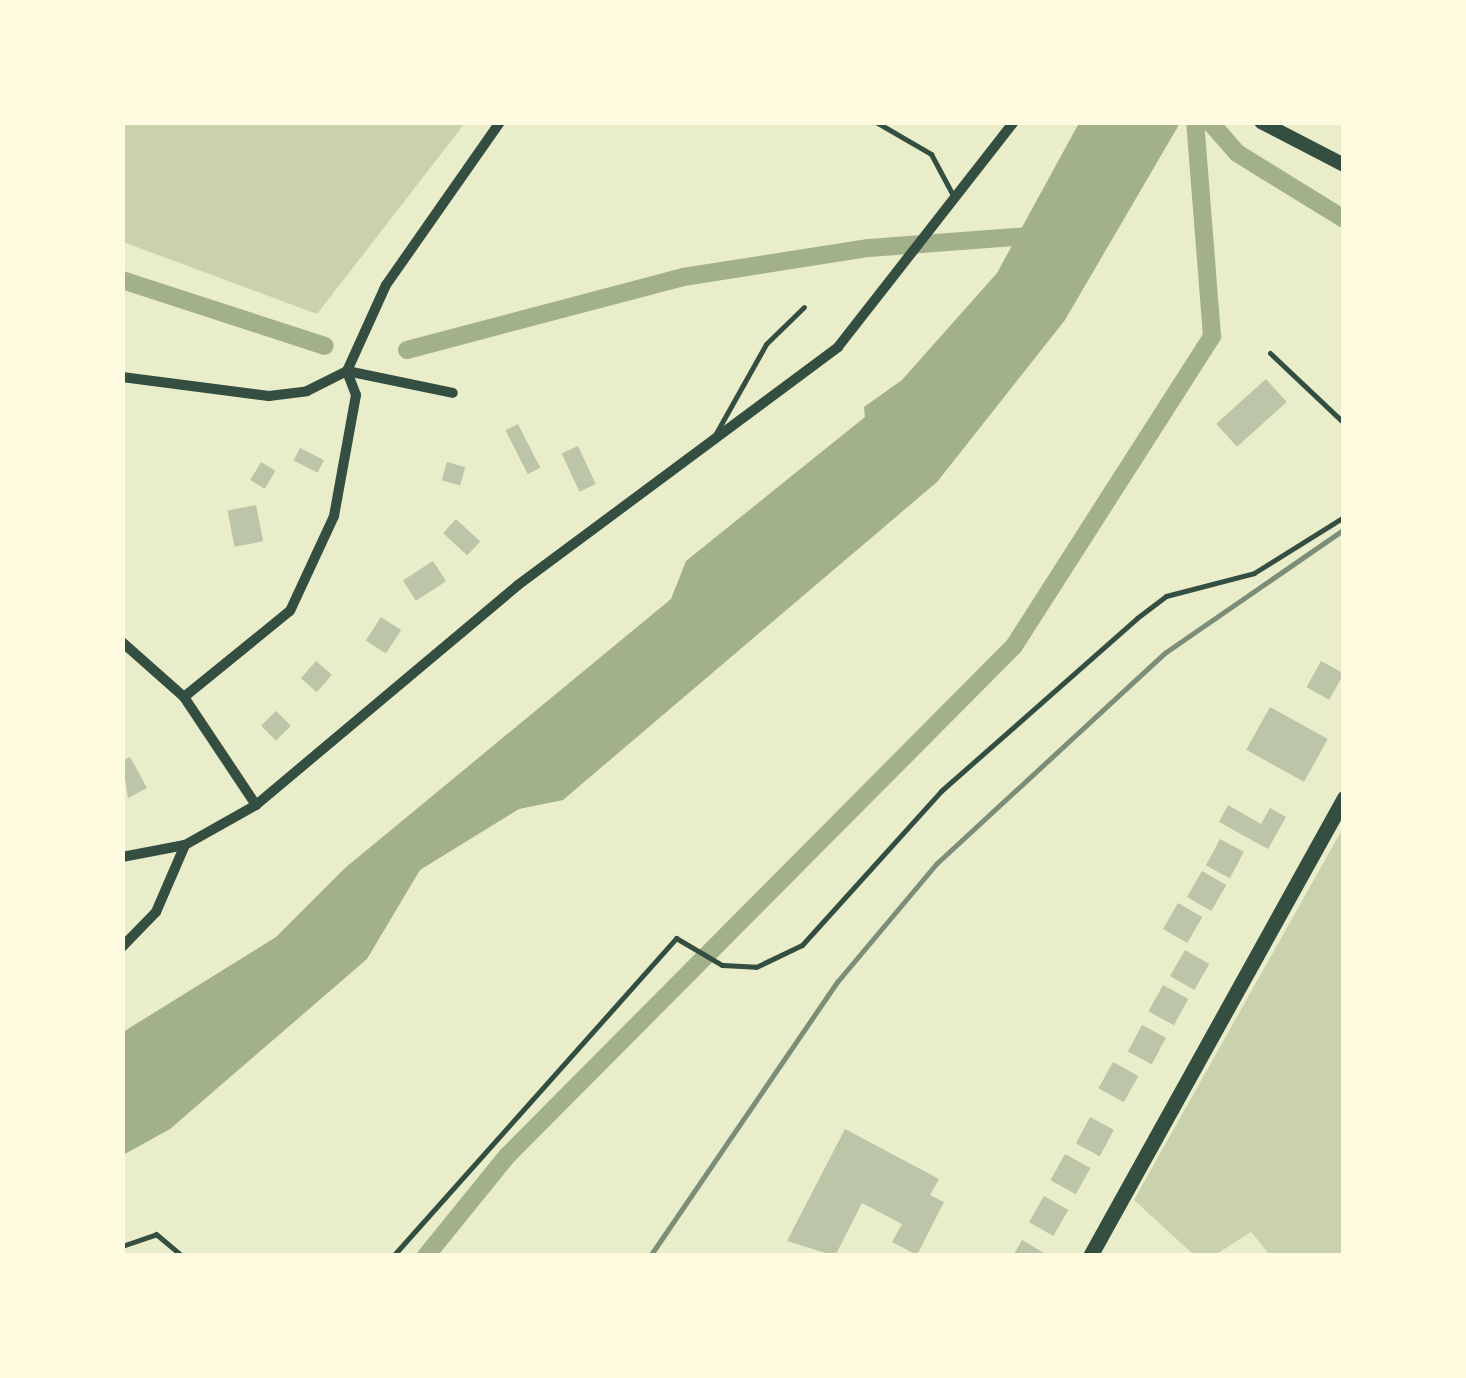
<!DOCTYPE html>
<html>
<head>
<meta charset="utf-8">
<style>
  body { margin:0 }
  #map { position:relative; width:1466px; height:1378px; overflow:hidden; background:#e9edc9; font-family:Arial,sans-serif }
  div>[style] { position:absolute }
  .green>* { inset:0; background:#cad2ad }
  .water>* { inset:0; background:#a3b18a }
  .canal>* { height:18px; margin:-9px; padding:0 9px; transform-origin:9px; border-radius:9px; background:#a3b18a }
  .building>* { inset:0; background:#bcc5a7; transform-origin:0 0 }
  .service>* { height:5px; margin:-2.5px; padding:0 2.5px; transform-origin:2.5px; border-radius:2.5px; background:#344e41 }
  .minor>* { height:10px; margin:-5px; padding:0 5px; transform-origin:5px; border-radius:5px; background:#344e41 }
  .secondary>* { height:14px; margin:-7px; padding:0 7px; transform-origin:7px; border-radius:7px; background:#344e41 }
  .primary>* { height:15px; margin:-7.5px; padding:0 7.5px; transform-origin:7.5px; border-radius:7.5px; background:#344e41 }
  .rail>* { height:5px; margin:-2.5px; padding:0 2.5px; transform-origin:2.5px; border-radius:2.5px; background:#7c8e77 }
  span { translate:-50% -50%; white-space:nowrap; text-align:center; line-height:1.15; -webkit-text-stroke:8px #fefae0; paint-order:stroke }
  .frame { position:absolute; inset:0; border:125px solid #fefae0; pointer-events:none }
</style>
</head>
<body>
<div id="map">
  <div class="green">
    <i style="clip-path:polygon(122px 123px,123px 122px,465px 123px,317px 314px,123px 242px)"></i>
    <i style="clip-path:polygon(1343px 828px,1343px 1255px,1270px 1255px,1251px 1232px,1215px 1255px,1194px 1255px,1134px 1200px)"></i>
  </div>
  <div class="water">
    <i style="clip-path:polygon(1079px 123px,1180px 123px,1065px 320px,937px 482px,563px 800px,519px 809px,420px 870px,367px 959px,170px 1129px,123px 1155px,123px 1032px,276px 937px,345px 868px,671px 599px,686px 561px,865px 417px,864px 407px,902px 380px,997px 273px)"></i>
  </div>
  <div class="canal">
    <i style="left:1210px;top:122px;width:41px;rotate:48.9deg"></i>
    <i style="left:1237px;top:153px;width:126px;rotate:31.7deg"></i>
    <i style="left:122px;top:280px;width:213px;rotate:18deg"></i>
    <i style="left:407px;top:350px;width:285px;rotate:-14.8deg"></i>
    <i style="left:683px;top:277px;width:188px;rotate:-8.9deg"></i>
    <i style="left:869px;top:248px;width:172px;rotate:-4.3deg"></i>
    <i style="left:426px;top:1256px;width:129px;rotate:-51deg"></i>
    <i style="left:507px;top:1156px;width:719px;rotate:-45.17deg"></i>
    <i style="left:1014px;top:646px;width:368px;rotate:-57.4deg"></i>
    <i style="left:1212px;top:336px;width:215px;rotate:-94.5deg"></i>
  </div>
  <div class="building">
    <i style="left:1266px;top:379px;width:31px;height:67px;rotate:48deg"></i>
    <i style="left:518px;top:424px;width:49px;height:14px;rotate:63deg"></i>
    <i style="left:578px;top:446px;width:42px;height:18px;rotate:65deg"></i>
    <i style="left:300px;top:448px;width:27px;height:14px;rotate:27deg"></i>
    <i style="left:261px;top:462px;width:17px;height:21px;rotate:31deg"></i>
    <i style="left:447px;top:462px;width:19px;height:19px;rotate:16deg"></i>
    <i style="left:256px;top:505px;width:37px;height:29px;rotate:79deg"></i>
    <i style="left:456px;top:519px;width:33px;height:19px;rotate:43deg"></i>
    <i style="left:433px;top:561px;width:24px;height:36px;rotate:57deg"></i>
    <i style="left:381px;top:617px;width:24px;height:28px;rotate:33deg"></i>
    <i style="left:316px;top:661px;width:21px;height:23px;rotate:41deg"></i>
    <i style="left:1321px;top:661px;width:26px;height:30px;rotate:29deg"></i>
    <i style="left:1270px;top:707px;width:66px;height:49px;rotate:29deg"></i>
    <i style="left:276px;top:711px;width:21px;height:21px;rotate:45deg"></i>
    <i style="clip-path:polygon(130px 757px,147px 788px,128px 798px,122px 761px)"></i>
    <i style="clip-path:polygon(1228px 805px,1261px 824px,1270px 808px,1286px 817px,1268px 849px,1219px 822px)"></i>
    <i style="left:1220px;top:839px;width:27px;height:30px;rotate:28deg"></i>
    <i style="left:1202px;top:871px;width:28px;height:30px;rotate:30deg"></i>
    <i style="left:1178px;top:903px;width:28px;height:30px;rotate:30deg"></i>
    <i style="left:1185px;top:950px;width:28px;height:30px;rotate:30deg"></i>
    <i style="left:1163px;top:985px;width:29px;height:30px;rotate:29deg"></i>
    <i style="left:1142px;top:1025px;width:27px;height:30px;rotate:28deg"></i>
    <i style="left:1113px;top:1062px;width:29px;height:30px;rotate:29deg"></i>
    <i style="left:1090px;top:1117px;width:27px;height:30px;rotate:28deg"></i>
    <i style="clip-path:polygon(845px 1129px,939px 1179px,930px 1195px,944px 1202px,917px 1255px,892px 1242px,902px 1224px,862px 1203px,835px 1256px,787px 1241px)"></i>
    <i style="left:1065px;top:1154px;width:29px;height:30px;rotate:29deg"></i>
    <i style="left:1044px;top:1196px;width:28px;height:30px;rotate:30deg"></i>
    <i style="clip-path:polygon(1022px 1240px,1049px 1256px,1013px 1256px)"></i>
  </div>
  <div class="service">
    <i style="left:876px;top:122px;width:64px;rotate:30.2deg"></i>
    <i style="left:931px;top:154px;width:49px;rotate:61.9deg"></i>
    <i style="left:1270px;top:353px;width:102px;rotate:43.4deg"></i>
    <i style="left:715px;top:435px;width:104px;rotate:-60.7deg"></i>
    <i style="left:766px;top:344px;width:53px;rotate:-44.2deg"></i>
    <i style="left:122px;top:1246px;width:36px;rotate:-19deg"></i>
    <i style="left:156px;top:1234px;width:34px;rotate:40deg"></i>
    <i style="left:393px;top:1256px;width:426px;rotate:-48.3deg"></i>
    <i style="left:676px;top:938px;width:53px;rotate:30.4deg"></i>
    <i style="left:722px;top:965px;width:34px;rotate:3deg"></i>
    <i style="left:756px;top:967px;width:51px;rotate:-25.6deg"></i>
    <i style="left:802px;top:945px;width:207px;rotate:-47.9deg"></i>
    <i style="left:941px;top:791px;width:261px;rotate:-41.4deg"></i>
    <i style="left:1137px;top:618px;width:36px;rotate:-37deg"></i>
    <i style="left:1166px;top:596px;width:91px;rotate:-14.6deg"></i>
    <i style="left:1254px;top:573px;width:106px;rotate:-31.9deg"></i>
  </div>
  <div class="minor">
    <i style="left:122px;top:377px;width:148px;rotate:7.4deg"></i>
    <i style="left:269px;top:396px;width:38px;rotate:-7deg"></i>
    <i style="left:307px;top:391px;width:45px;rotate:-26.6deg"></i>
    <i style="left:347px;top:371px;width:108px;rotate:11.7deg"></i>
    <i style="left:122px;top:642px;width:83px;rotate:41.6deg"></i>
    <i style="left:184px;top:697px;width:130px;rotate:56.3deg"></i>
    <i style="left:184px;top:697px;width:136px;rotate:-39.1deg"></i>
    <i style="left:290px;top:611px;width:105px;rotate:-65.1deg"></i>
    <i style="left:334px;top:516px;width:123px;rotate:-79.7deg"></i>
    <i style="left:356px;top:395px;width:26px;rotate:-111deg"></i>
    <i style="left:347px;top:371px;width:94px;rotate:-65.6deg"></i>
    <i style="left:386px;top:285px;width:199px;rotate:-55deg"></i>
    <i style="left:122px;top:857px;width:64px;rotate:-10.8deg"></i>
    <i style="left:185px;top:845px;width:81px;rotate:-29.4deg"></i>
    <i style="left:256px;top:805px;width:342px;rotate:-40deg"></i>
    <i style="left:518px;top:585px;width:399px;rotate:-36.6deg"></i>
    <i style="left:838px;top:347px;width:286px;rotate:-52deg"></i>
    <i style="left:122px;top:947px;width:49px;rotate:-45.8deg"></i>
    <i style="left:156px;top:912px;width:73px;rotate:-66.6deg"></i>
  </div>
  <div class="secondary">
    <i style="left:1261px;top:122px;width:93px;rotate:27.4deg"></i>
  </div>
  <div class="primary">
    <i style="left:1090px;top:1256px;width:524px;rotate:-60.99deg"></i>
  </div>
  <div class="rail">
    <i style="left:650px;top:1256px;width:332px;rotate:-55.7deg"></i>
    <i style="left:837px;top:982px;width:155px;rotate:-50deg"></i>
    <i style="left:937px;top:863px;width:311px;rotate:-42.7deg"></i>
    <i style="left:1166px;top:652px;width:216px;rotate:-34.6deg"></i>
  </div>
  <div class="frame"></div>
</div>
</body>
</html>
